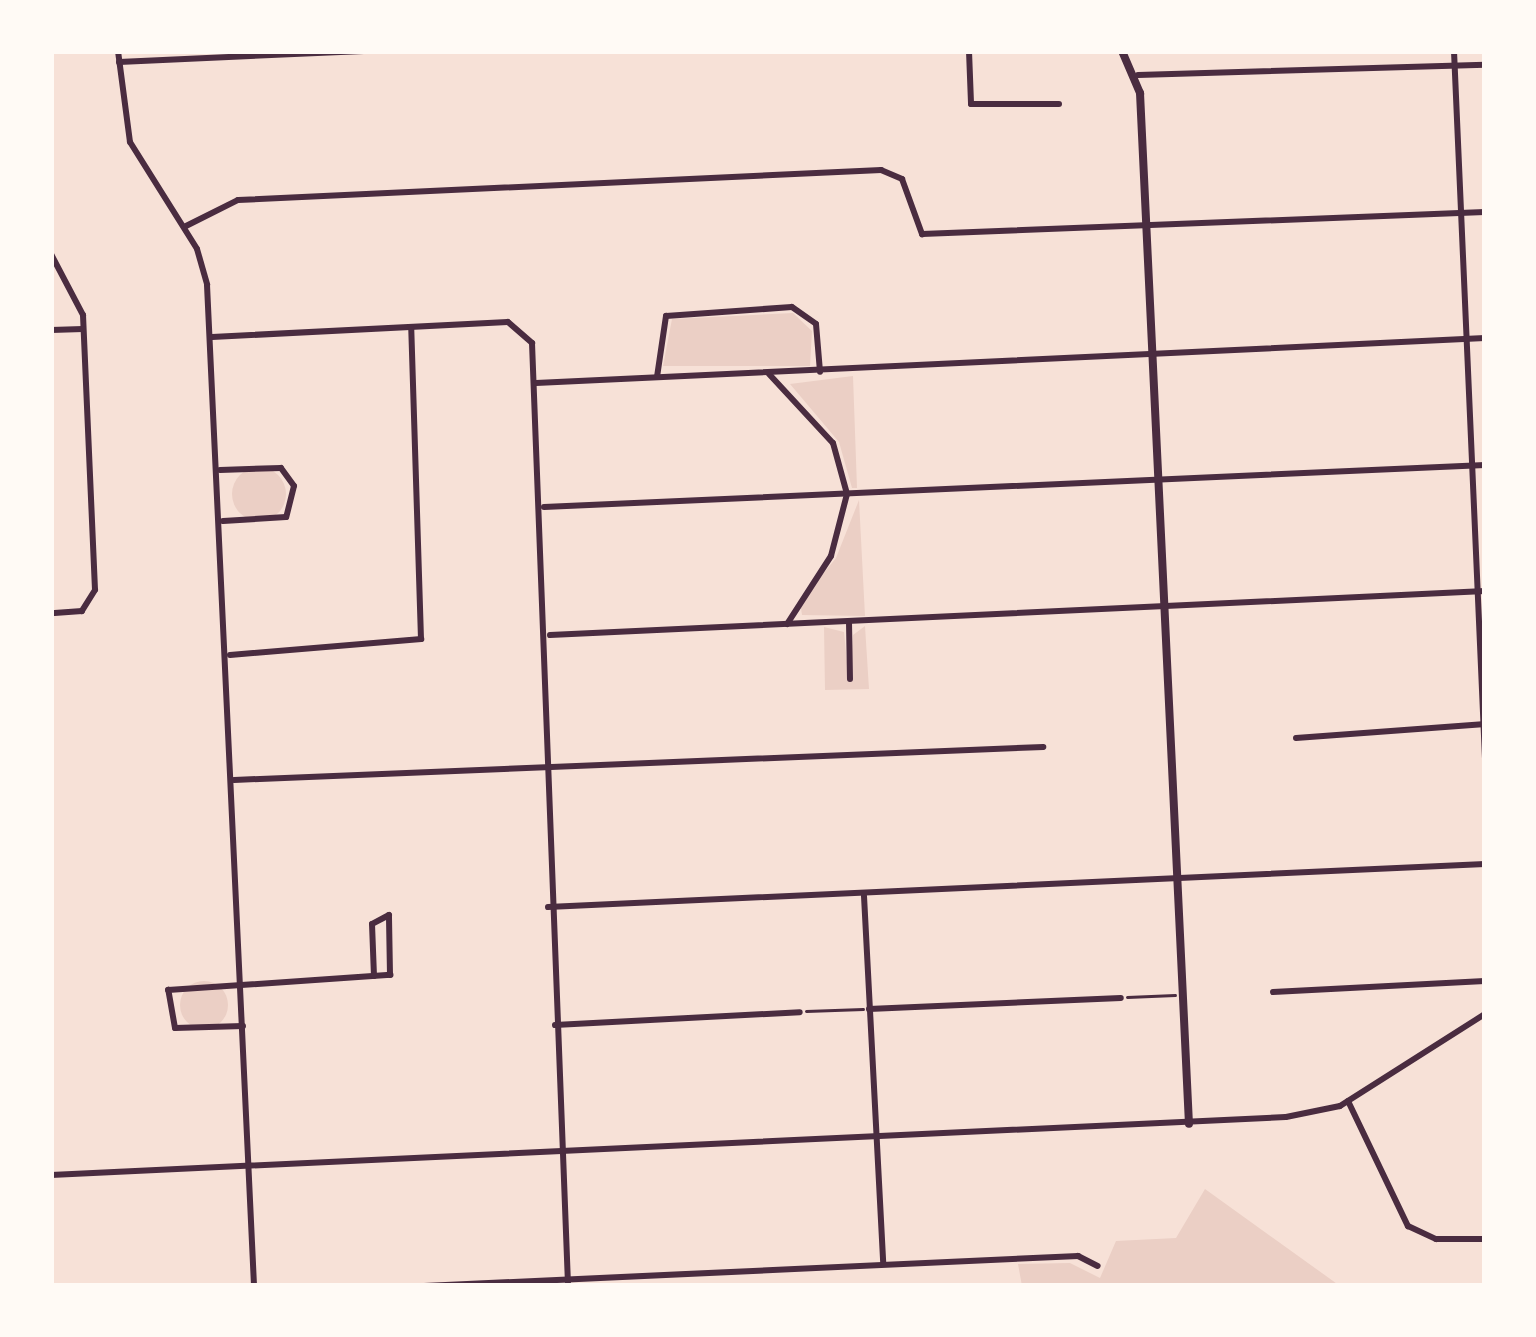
<!DOCTYPE html>
<html>
<head>
<meta charset="utf-8">
<style>
  body { margin:0 }
  #map { position:relative; width:1536px; height:1337px; overflow:hidden; background:#f7e1d7; font-family:Raleway,sans-serif }
  div>[style] { position:absolute }
  .green>* { inset:0; background:#ebcfc5 }
  .round { border-radius:50% }
  .path>* { height:3px; margin:-1.5px; padding:0 1.5px; transform-origin:1.5px; border-radius:1.5px; background:#4a2c40 }
  .minor>* { height:6px; margin:-3px; padding:0 3px; transform-origin:3px; border-radius:3px; background:#4a2c40 }
  .tertiary>* { height:8px; margin:-4px; padding:0 4px; transform-origin:4px; border-radius:4px; background:#4a2c40 }
  span { translate:-50% -50%; white-space:nowrap; text-align:center; line-height:1.15; -webkit-text-stroke:12px #fffaf5; paint-order:stroke }
  .frame { position:absolute; inset:0; border:54px solid #fffaf5; pointer-events:none }
</style>
</head>
<body>
<div id="map">
  <div class="green">
    <i style="clip-path:polygon(793px 313px,812px 331px,810px 366px,663px 366px,672px 319px)"></i>
    <i style="clip-path:polygon(853px 376px,857px 488px,852px 488px,839px 442px,790px 384px)"></i>
    <i class="round" style="left:232px;top:467px;width:54px;height:54px"></i>
    <i style="clip-path:polygon(859px 500px,865px 616px,802px 615px,800px 602px,836px 558px)"></i>
    <i style="clip-path:polygon(865px 626px,869px 689px,825px 690px,824px 627px,844px 632px,849px 683px,853px 635px)"></i>
    <i class="round" style="left:180px;top:981px;width:48px;height:48px"></i>
    <i style="clip-path:polygon(1205px 1189px,1340px 1286px,1022px 1286px,1018px 1264px,1070px 1263px,1100px 1278px,1116px 1241px,1176px 1238px)"></i>
  </div>
  <div class="path">
    <i style="left:1127px;top:997px;width:48px;rotate:-2.4deg"></i>
    <i style="left:806px;top:1011px;width:57px;rotate:-2deg"></i>
  </div>
  <div class="minor">
    <i style="left:118px;top:51px;width:92px;rotate:82.5deg"></i>
    <i style="left:130px;top:142px;width:126px;rotate:57.9deg"></i>
    <i style="left:197px;top:249px;width:37px;rotate:74deg"></i>
    <i style="left:207px;top:285px;width:1002px;rotate:87.31deg"></i>
    <i style="left:969px;top:51px;width:53px;rotate:87.8deg"></i>
    <i style="left:971px;top:104px;width:88px"></i>
    <i style="left:1454px;top:51px;width:708px;rotate:87.49deg"></i>
    <i style="left:119px;top:62px;width:245px;rotate:-2.6deg"></i>
    <i style="left:1138px;top:75px;width:347px;rotate:-1.7deg"></i>
    <i style="left:184px;top:227px;width:60px;rotate:-26.6deg"></i>
    <i style="left:238px;top:200px;width:644px;rotate:-2.67deg"></i>
    <i style="left:881px;top:170px;width:23px;rotate:23deg"></i>
    <i style="left:902px;top:179px;width:59px;rotate:70deg"></i>
    <i style="left:922px;top:234px;width:563px;rotate:-2.24deg"></i>
    <i style="left:51px;top:254px;width:69px;rotate:62.3deg"></i>
    <i style="left:83px;top:315px;width:275px;rotate:87.5deg"></i>
    <i style="left:95px;top:590px;width:25px;rotate:122deg"></i>
    <i style="left:82px;top:611px;width:31px;rotate:176deg"></i>
    <i style="left:51px;top:330px;width:32px;rotate:-2deg"></i>
    <i style="left:212px;top:337px;width:296px;rotate:-2.9deg"></i>
    <i style="left:508px;top:322px;width:32px;rotate:41deg"></i>
    <i style="left:532px;top:343px;width:944px;rotate:87.81deg"></i>
    <i style="left:769px;top:374px;width:94px;rotate:47.2deg"></i>
    <i style="left:833px;top:443px;width:53px;rotate:74.6deg"></i>
    <i style="left:847px;top:494px;width:64px;rotate:104.5deg"></i>
    <i style="left:831px;top:556px;width:81px;rotate:122.9deg"></i>
    <i style="left:657px;top:377px;width:62px;rotate:-81.6deg"></i>
    <i style="left:666px;top:316px;width:126px;rotate:-4.1deg"></i>
    <i style="left:792px;top:307px;width:29px;rotate:35deg"></i>
    <i style="left:816px;top:324px;width:48px;rotate:85.2deg"></i>
    <i style="left:536px;top:383px;width:950px;rotate:-2.71deg"></i>
    <i style="left:220px;top:470px;width:61px;rotate:-1.9deg"></i>
    <i style="left:281px;top:468px;width:22px;rotate:54deg"></i>
    <i style="left:294px;top:486px;width:32px;rotate:104deg"></i>
    <i style="left:286px;top:517px;width:63px;rotate:176.4deg"></i>
    <i style="left:544px;top:507px;width:942px;rotate:-2.56deg"></i>
    <i style="left:849px;top:622px;width:57px;rotate:89deg"></i>
    <i style="left:550px;top:635px;width:936px;rotate:-2.69deg"></i>
    <i style="left:230px;top:655px;width:192px;rotate:-4.8deg"></i>
    <i style="left:421px;top:639px;width:310px;rotate:-91.8deg"></i>
    <i style="left:1296px;top:738px;width:190px;rotate:-4.2deg"></i>
    <i style="left:234px;top:780px;width:810px;rotate:-2.34deg"></i>
    <i style="left:864px;top:896px;width:368px;rotate:87deg"></i>
    <i style="left:548px;top:907px;width:938px;rotate:-2.63deg"></i>
    <i style="left:1273px;top:992px;width:212px;rotate:-3deg"></i>
    <i style="left:869px;top:1009px;width:252px;rotate:-2.5deg"></i>
    <i style="left:555px;top:1025px;width:245px;rotate:-3deg"></i>
    <i style="left:243px;top:1026px;width:68px;rotate:178.3deg"></i>
    <i style="left:175px;top:1028px;width:39px;rotate:-100deg"></i>
    <i style="left:168px;top:990px;width:223px;rotate:-3.9deg"></i>
    <i style="left:390px;top:975px;width:60px;rotate:-91deg"></i>
    <i style="left:389px;top:915px;width:19px;rotate:152deg"></i>
    <i style="left:372px;top:924px;width:52px;rotate:87.8deg"></i>
    <i style="left:1348px;top:1101px;width:139px;rotate:64.4deg"></i>
    <i style="left:1408px;top:1226px;width:31px;rotate:25deg"></i>
    <i style="left:1436px;top:1239px;width:49px"></i>
    <i style="left:51px;top:1175px;width:1236px;rotate:-2.69deg"></i>
    <i style="left:1286px;top:1117px;width:55px;rotate:-11.5deg"></i>
    <i style="left:1340px;top:1106px;width:172px;rotate:-32.4deg"></i>
    <i style="left:424px;top:1286px;width:655px;rotate:-2.63deg"></i>
    <i style="left:1078px;top:1256px;width:22px;rotate:27deg"></i>
  </div>
  <div class="tertiary">
    <i style="left:1122px;top:51px;width:46px;rotate:66.8deg"></i>
    <i style="left:1140px;top:93px;width:1032px;rotate:87.28deg"></i>
  </div>
  <div class="frame"></div>
</div>
</body>
</html>
